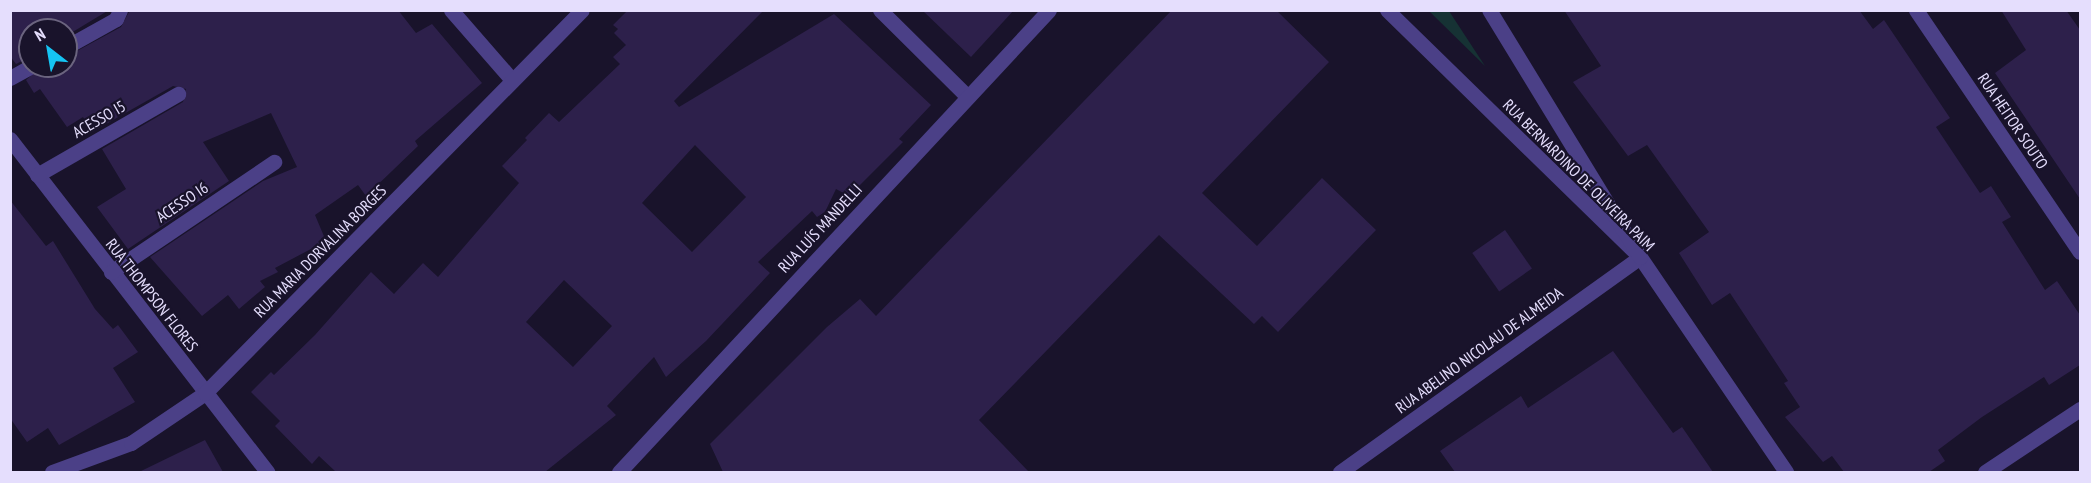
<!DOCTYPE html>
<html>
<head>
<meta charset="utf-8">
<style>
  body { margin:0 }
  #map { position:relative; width:2091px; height:483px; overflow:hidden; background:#19132b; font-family:"PT Sans Narrow",sans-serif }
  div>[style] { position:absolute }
  .green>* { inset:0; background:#163234 }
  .building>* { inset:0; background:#2d204b; transform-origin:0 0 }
  .minor>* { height:15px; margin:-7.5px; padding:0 7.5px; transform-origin:7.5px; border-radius:7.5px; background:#4b4087 }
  span { translate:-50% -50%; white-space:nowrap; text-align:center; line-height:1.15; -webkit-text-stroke:4.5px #19132b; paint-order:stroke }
  .street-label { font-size:16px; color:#e5defd }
  .frame { position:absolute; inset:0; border:12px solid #e5defd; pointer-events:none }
  .north { position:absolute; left:18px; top:18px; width:60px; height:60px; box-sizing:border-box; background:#19132b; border:2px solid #6b647f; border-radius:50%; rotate:329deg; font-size:16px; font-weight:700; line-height:24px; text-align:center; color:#e5defd }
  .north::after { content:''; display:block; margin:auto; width:21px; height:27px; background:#15c4f3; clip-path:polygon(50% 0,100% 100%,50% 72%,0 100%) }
</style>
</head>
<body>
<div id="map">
  <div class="green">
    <i style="clip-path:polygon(1429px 11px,1449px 11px,1485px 66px)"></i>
  </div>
  <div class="building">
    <i style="clip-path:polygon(10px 10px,109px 10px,66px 36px,66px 30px,30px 30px,30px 57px,16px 64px,10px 56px)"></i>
    <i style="clip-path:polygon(130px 10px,398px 10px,416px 33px,432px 24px,482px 83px,415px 141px,418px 146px,366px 196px,358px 185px,315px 215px,326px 241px,275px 268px,278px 272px,260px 281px,265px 287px,239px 309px,228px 295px,202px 316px,150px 257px,263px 181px,297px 167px,271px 113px,203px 142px,229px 181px,128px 249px,97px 207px,126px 189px,102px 149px,183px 102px,186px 89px,173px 86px,92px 132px,83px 117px,67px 127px,40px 89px,34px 93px,26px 80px,42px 66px,66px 66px,66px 57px,121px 27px)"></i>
    <i style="clip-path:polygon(evenodd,628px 10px,764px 10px,674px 101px,679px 107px,834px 14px,931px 105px,899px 139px,903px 142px,849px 196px,836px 189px,825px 212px,817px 217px,812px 211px,758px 262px,770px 273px,706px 341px,666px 377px,654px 357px,607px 406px,616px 415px,545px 472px,336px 472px,319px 456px,312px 464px,275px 426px,280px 421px,251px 392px,271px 372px,274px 375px,315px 335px,371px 272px,394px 294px,423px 263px,438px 277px,519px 183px,502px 166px,527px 140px,525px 138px,549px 113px,559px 122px,620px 64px,613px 57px,626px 45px,614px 33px,618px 29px,613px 25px,628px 10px,695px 145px,746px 197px,692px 252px,642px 203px,695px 145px,628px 10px,564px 280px,612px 326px,573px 367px,526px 322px,564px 280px)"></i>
    <i style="clip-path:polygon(922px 10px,1014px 10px,971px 57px)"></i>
    <i style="clip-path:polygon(1172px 10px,1276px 10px,1329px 62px,1202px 193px,1257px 246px,1322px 178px,1376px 230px,1278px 332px,1262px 316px,1254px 324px,1159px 235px,979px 420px,1029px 472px,723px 472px,710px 444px,827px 327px,860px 299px,876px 316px)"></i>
    <i style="clip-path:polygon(1564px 10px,1859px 10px,1873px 29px,1884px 20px,1950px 118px,1936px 127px,1980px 193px,1991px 186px,2011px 217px,2002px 222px,2045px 290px,2057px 281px,2080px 315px,2080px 365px,2049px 385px,2044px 377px,1982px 417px,1938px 450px,1945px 461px,1929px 472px,1844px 472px,1832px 456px,1823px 462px,1785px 417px,1800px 407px,1784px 383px,1788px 381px,1730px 293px,1712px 305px,1679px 253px,1709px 232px,1647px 145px,1628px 156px,1573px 82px,1601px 66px)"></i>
    <i style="clip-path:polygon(2001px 10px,2066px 10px,2080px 30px,2080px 199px,1995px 73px,2026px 50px)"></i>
    <i style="clip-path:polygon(10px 200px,46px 246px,53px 241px,95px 309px,113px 329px,118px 325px,138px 352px,113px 368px,135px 402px,59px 445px,48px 428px,27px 442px,10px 418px)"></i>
    <i style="left:1505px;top:230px;width:47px;height:40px;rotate:55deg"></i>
    <i style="clip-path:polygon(1613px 351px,1673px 433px,1682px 427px,1713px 472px,1455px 472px,1440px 451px,1521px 396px,1528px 408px)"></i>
    <i style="clip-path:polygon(205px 440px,223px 472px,139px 472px)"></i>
  </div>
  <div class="minor">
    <i style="left:451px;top:10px;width:93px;rotate:48.9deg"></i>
    <i style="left:880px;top:10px;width:122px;rotate:44.7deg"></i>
    <i style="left:1387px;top:10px;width:354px;rotate:44.3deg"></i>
    <i style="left:1640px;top:257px;width:260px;rotate:55.8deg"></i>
    <i style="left:1916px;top:10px;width:292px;rotate:55.9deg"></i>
    <i style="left:66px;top:47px;width:57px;rotate:-29.2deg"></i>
    <i style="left:116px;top:19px;width:10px;rotate:-66deg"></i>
    <i style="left:10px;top:78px;width:25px;rotate:-29deg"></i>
    <i style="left:10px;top:139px;width:421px;rotate:52.3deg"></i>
    <i style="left:37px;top:175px;width:163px;rotate:-29.9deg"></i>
    <i style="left:111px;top:272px;width:197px;rotate:-34deg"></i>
    <i style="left:52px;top:472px;width:84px;rotate:-20.2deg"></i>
    <i style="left:131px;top:443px;width:89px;rotate:-34deg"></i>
    <i style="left:205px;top:393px;width:537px;rotate:-45.45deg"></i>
    <i style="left:619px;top:472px;width:631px;rotate:-47.05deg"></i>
    <i style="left:1340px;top:472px;width:369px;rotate:-35.6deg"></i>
    <i style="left:1640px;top:257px;width:289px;rotate:-121.4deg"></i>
    <i style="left:1985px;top:472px;width:114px;rotate:-33.6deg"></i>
  </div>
  <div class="street-label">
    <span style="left:99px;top:119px;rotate:-30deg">ACESSO I5</span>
    <span style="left:2013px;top:121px;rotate:56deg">RUA HEITOR SOUTO</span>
    <span style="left:1579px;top:175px;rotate:45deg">RUA BERNARDINO DE OLIVEIRA PAIM</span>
    <span style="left:182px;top:202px;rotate:-34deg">ACESSO I6</span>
    <span style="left:820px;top:228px;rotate:-47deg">RUA LUÍS MANDELLI</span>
    <span style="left:320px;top:251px;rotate:-45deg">RUA MARIA DORVALINA BORGES</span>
    <span style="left:152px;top:295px;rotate:52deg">RUA THOMPSON FLORES</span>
    <span style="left:1479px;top:350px;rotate:-36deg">RUA ABELINO NICOLAU DE ALMEIDA</span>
  </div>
  <div class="frame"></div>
  <div class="north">N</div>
</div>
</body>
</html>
